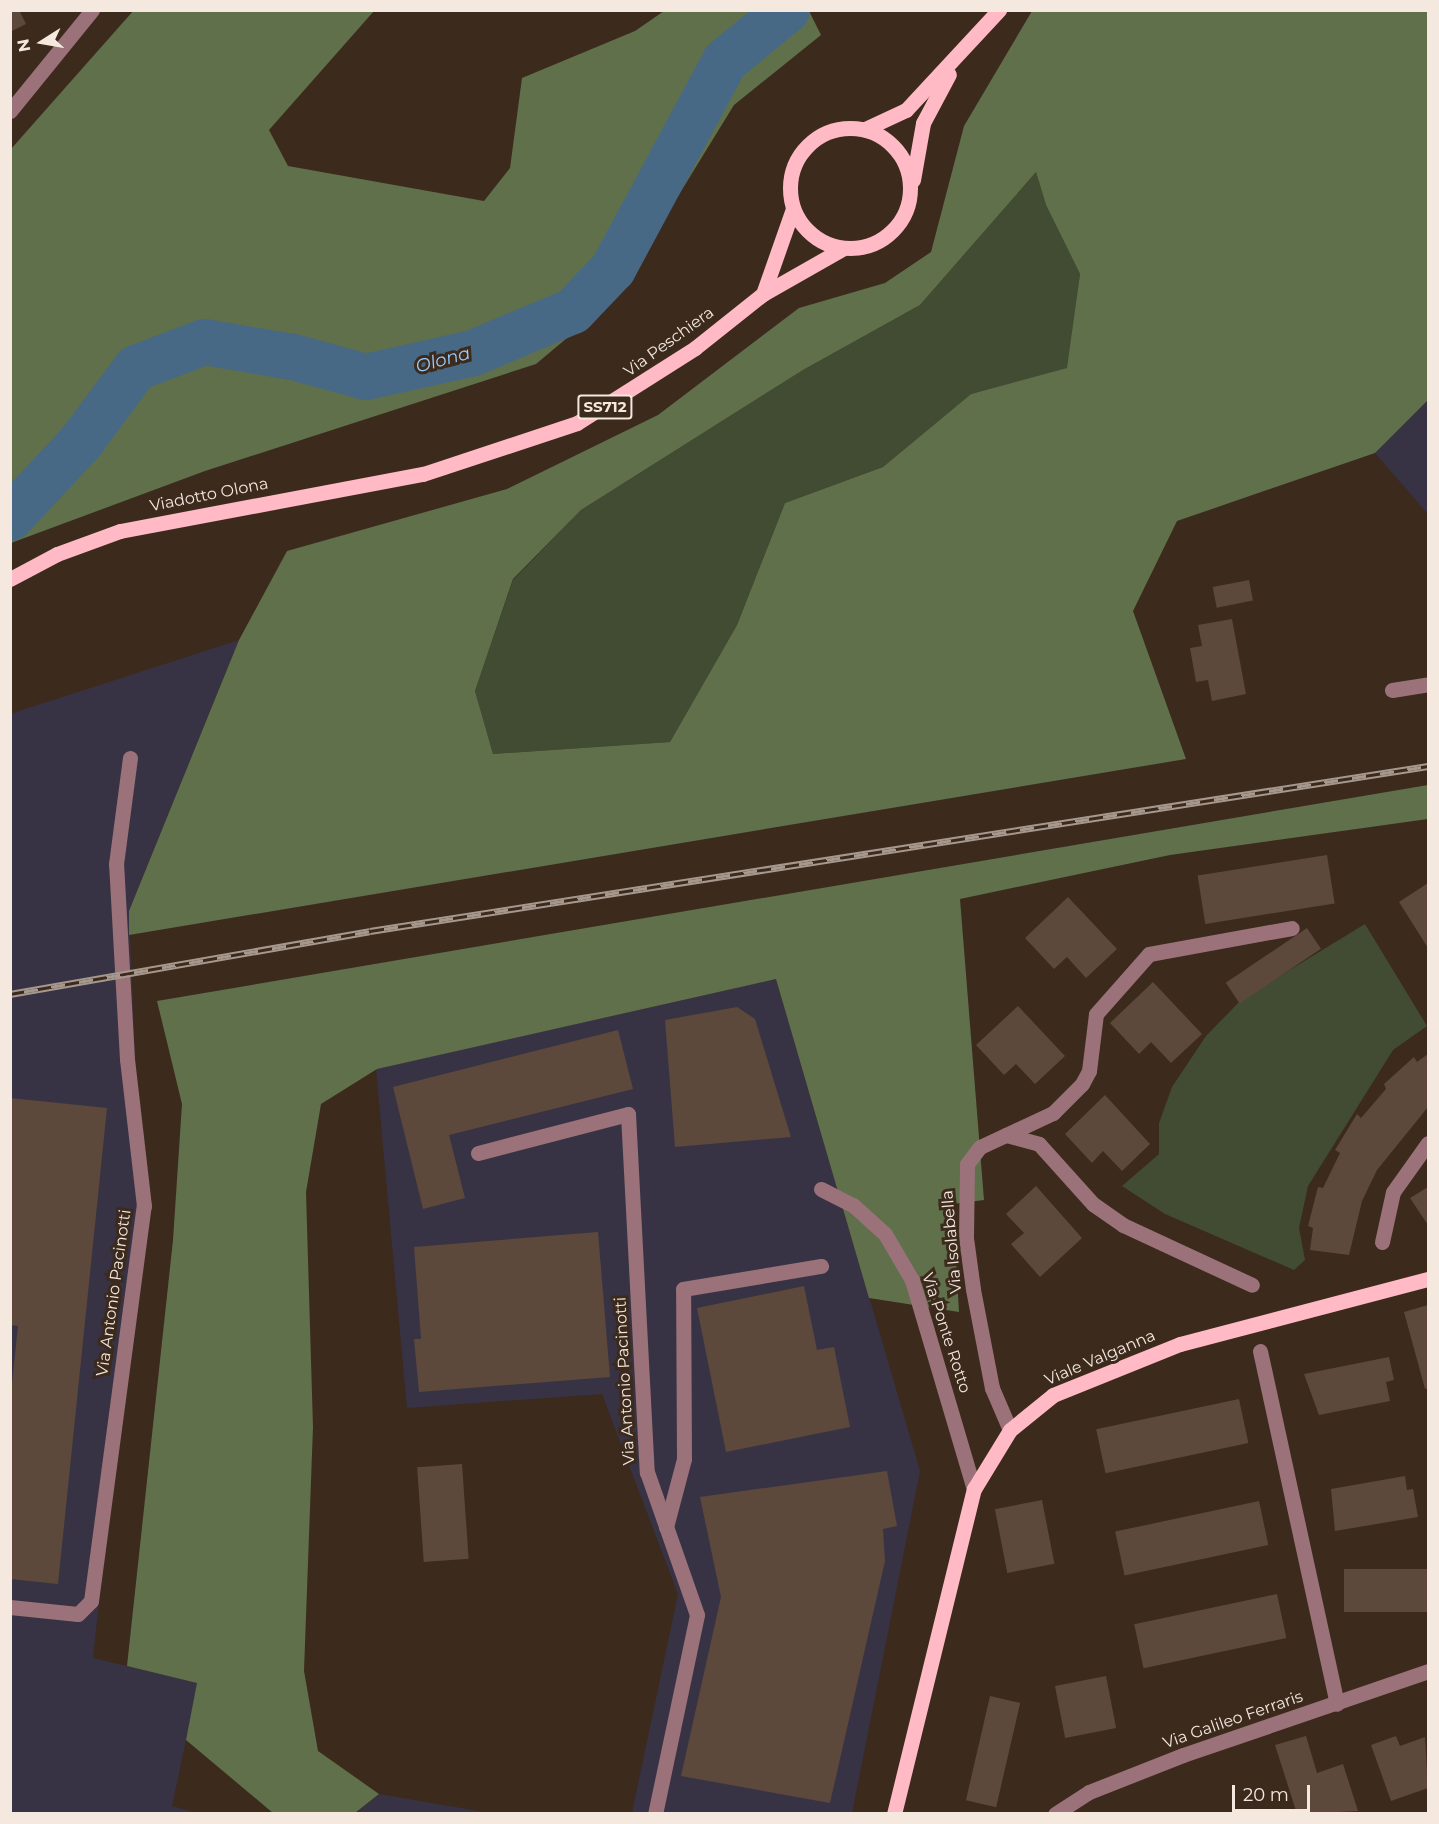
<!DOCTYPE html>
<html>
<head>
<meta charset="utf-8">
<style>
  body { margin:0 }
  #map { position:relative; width:1439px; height:1824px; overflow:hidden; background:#3c2a1d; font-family:Montserrat,sans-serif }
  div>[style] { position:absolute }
  .industrial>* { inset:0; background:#383344 }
  .green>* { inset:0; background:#414c32 }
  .forest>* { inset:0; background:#5f704b }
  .river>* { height:46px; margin:-23px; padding:0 23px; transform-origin:23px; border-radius:23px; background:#486985 }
  .building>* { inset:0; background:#5c493b; transform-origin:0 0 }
  .minor>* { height:15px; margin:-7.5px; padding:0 7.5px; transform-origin:7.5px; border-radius:7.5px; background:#9b7279 }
  .major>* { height:15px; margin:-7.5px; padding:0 7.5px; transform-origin:7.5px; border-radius:7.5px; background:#ffbac5 }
  .major>.ring { margin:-7.5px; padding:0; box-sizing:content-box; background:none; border:15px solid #ffbac5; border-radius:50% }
  .rail>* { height:7px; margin-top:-3.5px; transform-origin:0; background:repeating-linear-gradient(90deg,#3c2a1d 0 14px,#a6988d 0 28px); box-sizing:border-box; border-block:2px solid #a6988d }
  span { translate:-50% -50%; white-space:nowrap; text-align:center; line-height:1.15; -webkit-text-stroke:6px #3c2a1d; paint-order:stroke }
  .shield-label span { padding:2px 4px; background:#3c2a1d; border:2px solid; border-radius:4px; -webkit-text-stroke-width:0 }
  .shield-label { font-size:15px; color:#f4e8df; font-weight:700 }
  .street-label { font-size:16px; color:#f4e8df }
  .water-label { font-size:18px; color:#97ceff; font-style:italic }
  .frame { position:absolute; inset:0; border:12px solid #f4e8df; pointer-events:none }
  .north { position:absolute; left:12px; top:12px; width:60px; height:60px; -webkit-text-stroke:4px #3c2a1d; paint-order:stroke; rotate:259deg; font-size:16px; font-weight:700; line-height:24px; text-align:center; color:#f4e8df }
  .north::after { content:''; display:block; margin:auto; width:21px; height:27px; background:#f4e8df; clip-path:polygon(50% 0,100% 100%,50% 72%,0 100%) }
  .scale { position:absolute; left:1232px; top:1785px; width:78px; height:27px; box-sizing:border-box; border:3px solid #f4e8df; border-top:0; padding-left:8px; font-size:18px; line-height:21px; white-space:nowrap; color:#f4e8df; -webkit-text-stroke:4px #3c2a1d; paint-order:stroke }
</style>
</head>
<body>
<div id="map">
  <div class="industrial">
    <i style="clip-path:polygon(1428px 400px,1428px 514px,1375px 453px)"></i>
    <i style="clip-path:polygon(239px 640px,129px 911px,141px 1206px,93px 1658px,198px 1683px,172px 1806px,197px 1813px,11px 1813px,10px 714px)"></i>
    <i style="clip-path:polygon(776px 979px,920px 1471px,852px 1813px,632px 1813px,678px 1594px,602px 1394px,407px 1408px,376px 1069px)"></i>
    <i style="clip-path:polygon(379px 1794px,490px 1813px,355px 1814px)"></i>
  </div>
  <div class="green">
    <i style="clip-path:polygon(1036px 172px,1046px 205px,1080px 274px,1068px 368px,971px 394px,883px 467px,785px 503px,737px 625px,670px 742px,493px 754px,475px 691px,513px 580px,581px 510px,803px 370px,920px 305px)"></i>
    <i style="clip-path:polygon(1365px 924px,1427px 1026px,1393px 1050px,1308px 1186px,1299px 1228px,1305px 1260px,1294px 1270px,1165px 1214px,1122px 1186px,1159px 1154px,1159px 1123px,1172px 1087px,1206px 1036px,1242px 999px)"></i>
  </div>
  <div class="forest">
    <i style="clip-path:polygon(134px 10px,374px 11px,269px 130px,288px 166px,484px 201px,510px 168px,522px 78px,635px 31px,664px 11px,809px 11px,821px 35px,734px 105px,616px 297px,536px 364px,205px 471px,11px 543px,11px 149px)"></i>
    <i style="clip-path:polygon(evenodd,1032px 11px,1428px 11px,1428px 400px,1375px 453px,1177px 521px,1133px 611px,1186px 759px,129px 935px,129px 911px,239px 640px,287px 551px,507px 489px,658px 415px,799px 308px,885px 283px,931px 252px,964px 126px,1032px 11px,1036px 172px,1046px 205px,1080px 274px,1067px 368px,971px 394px,883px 467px,785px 503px,737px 625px,670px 742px,493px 754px,475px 691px,513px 579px,581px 510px,803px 370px,920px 305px,1036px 172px)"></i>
    <i style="clip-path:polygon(1428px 785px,1428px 819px,1170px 855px,960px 899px,984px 1200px,953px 1204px,959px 1312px,869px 1298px,776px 979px,377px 1069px,321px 1104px,306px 1192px,313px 1427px,304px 1671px,318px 1751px,379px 1794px,355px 1813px,273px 1813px,186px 1740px,197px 1683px,127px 1666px,173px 1240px,182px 1104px,157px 1001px)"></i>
  </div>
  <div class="river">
    <i style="left:10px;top:518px;width:104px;rotate:-46.9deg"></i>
    <i style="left:81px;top:442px;width:92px;rotate:-53.4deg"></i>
    <i style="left:136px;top:368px;width:73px;rotate:-20.9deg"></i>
    <i style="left:204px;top:342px;width:90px;rotate:9.6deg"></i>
    <i style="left:293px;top:357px;width:76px;rotate:15.3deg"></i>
    <i style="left:366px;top:377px;width:110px;rotate:-12.6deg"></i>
    <i style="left:473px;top:353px;width:108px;rotate:-22.8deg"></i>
    <i style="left:573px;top:311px;width:58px;rotate:-46.4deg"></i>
    <i style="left:613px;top:269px;width:236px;rotate:-61.7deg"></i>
    <i style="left:725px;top:61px;width:80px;rotate:-39.4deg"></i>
  </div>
  <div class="building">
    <i style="clip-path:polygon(10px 10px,19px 10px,26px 24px,10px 32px)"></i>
    <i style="left:1249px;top:580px;width:21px;height:37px;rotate:79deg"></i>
    <i style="clip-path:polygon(1232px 619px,1246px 694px,1212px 701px,1208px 680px,1196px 682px,1190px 648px,1202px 646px,1198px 625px)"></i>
    <i style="left:1327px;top:855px;width:49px;height:131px;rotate:81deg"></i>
    <i style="clip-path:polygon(1428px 883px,1428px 948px,1399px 902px)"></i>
    <i style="clip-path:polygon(1068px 897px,1117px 949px,1086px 978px,1067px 957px,1054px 969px,1025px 938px)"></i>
    <i style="left:1307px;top:928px;width:25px;height:98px;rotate:56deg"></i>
    <i style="clip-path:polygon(1153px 982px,1202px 1034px,1171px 1063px,1151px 1042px,1139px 1054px,1110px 1023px)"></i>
    <i style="clip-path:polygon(1018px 1006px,1065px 1056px,1035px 1084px,1016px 1064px,1004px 1075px,976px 1045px)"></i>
    <i style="clip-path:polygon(737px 1007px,755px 1019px,791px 1137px,675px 1147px,665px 1020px)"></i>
    <i style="clip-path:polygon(618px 1030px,633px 1089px,449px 1135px,465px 1198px,423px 1209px,393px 1087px)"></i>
    <i style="clip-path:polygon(1428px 1054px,1428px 1107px,1377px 1170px,1362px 1201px,1349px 1255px,1310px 1250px,1313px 1228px,1308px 1226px,1318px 1187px,1323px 1188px,1340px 1153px,1335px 1150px,1357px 1114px,1361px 1118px,1386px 1089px,1384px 1084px,1414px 1057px,1417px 1062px)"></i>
    <i style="clip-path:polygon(1105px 1095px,1150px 1144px,1122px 1171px,1103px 1151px,1092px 1163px,1065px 1134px)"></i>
    <i style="clip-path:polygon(10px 1098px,107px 1108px,58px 1584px,10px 1579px,10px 1402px,18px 1326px,10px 1325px)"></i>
    <i style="clip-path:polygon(1036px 1186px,1082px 1238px,1040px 1277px,1011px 1244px,1024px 1233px,1006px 1214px)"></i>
    <i style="clip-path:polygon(1428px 1187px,1428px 1225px,1410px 1198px)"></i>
    <i style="clip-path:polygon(598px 1232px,610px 1377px,419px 1392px,414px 1339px,421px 1339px,414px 1247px)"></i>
    <i style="clip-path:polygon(804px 1286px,817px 1350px,834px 1347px,850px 1427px,726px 1452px,697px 1308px)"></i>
    <i style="clip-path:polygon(1428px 1305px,1428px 1388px,1425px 1389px,1404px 1312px)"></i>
    <i style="clip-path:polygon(1389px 1357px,1394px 1380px,1386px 1382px,1390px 1401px,1319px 1415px,1304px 1374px)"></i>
    <i style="left:1239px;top:1399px;width:45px;height:146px;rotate:78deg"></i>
    <i style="left:462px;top:1464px;width:95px;height:45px;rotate:86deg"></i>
    <i style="clip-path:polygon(887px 1471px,897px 1526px,883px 1529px,885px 1561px,830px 1803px,681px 1776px,721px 1597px,700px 1497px)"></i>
    <i style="clip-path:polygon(1405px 1476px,1407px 1490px,1413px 1489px,1418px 1517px,1335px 1531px,1331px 1489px)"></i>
    <i style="left:1042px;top:1500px;width:65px;height:48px;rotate:79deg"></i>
    <i style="left:1259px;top:1501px;width:45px;height:147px;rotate:78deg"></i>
    <i style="left:1428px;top:1569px;width:43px;height:84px;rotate:90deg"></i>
    <i style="left:1277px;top:1594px;width:45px;height:146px;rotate:78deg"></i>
    <i style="left:1106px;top:1676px;width:53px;height:52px;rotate:79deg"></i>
    <i style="left:990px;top:1696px;width:31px;height:107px;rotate:13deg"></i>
    <i style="clip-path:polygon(1306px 1736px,1317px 1773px,1343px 1764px,1358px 1811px,1297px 1814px,1275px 1745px)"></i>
    <i style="clip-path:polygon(1396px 1736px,1400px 1746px,1425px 1737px,1428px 1788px,1391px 1801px,1371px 1745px)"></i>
  </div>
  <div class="minor">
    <i style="left:10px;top:111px;width:130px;rotate:-50.9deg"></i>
    <i style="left:1392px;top:690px;width:36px;rotate:-9deg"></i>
    <i style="left:1006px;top:1135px;width:34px;rotate:15deg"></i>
    <i style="left:1039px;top:1144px;width:81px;rotate:48deg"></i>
    <i style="left:1093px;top:1204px;width:37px;rotate:35deg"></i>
    <i style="left:1123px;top:1225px;width:142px;rotate:24.9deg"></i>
    <i style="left:478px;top:1153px;width:155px;rotate:-14.6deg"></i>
    <i style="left:628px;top:1114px;width:359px;rotate:87deg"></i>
    <i style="left:647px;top:1472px;width:151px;rotate:70.7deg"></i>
    <i style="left:697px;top:1615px;width:203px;rotate:101.9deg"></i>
    <i style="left:821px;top:1189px;width:36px;rotate:27deg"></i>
    <i style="left:853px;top:1205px;width:43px;rotate:42.2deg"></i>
    <i style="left:885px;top:1234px;width:53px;rotate:59.6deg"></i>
    <i style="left:912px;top:1280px;width:218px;rotate:73.5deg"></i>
    <i style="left:1382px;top:1242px;width:51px;rotate:-77.6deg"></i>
    <i style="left:1393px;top:1192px;width:60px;rotate:-54.5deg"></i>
    <i style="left:1260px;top:1351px;width:361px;rotate:77.7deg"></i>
    <i style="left:1010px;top:1430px;width:46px;rotate:-113.2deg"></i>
    <i style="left:992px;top:1388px;width:101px;rotate:-100.9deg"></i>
    <i style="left:973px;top:1289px;width:51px;rotate:-97.8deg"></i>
    <i style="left:966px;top:1238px;width:74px;rotate:-89.2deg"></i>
    <i style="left:967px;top:1164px;width:21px;rotate:-53deg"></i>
    <i style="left:980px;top:1147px;width:81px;rotate:-25deg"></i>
    <i style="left:1053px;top:1113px;width:41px;rotate:-45deg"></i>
    <i style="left:1082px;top:1084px;width:15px;rotate:-62deg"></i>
    <i style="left:1089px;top:1071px;width:57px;rotate:-83deg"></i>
    <i style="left:1096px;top:1014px;width:80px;rotate:-48.5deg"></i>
    <i style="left:1149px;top:954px;width:145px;rotate:-10.3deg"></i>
    <i style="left:666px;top:1527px;width:70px;rotate:-75.2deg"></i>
    <i style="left:684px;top:1459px;width:170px;rotate:-90.3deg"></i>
    <i style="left:683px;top:1289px;width:140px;rotate:-9.5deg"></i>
    <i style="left:10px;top:1607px;width:68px;rotate:5.9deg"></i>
    <i style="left:78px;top:1614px;width:18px;rotate:-45deg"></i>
    <i style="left:91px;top:1601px;width:399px;rotate:-82.4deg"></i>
    <i style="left:144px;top:1206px;width:148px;rotate:-96.6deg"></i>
    <i style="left:127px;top:1059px;width:195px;rotate:-93.2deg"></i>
    <i style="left:116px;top:864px;width:107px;rotate:-82.5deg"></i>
    <i style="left:1055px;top:1814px;width:40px;rotate:-32.9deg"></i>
    <i style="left:1089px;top:1792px;width:101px;rotate:-21.5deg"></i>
    <i style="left:1183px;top:1755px;width:259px;rotate:-18.9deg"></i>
  </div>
  <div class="major">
    <i class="ring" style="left:790px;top:128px;width:105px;height:105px"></i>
    <i style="left:865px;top:129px;width:45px;rotate:-24.9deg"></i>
    <i style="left:906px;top:110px;width:137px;rotate:-47.1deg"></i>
    <i style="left:913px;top:180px;width:58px;rotate:-80deg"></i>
    <i style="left:923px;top:123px;width:55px;rotate:-62deg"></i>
    <i style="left:763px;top:294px;width:90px;rotate:-70.6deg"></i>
    <i style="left:10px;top:579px;width:53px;rotate:-28deg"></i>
    <i style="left:57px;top:554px;width:67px;rotate:-20.1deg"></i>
    <i style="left:120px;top:531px;width:308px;rotate:-10.7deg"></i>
    <i style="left:423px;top:474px;width:162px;rotate:-18.3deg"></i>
    <i style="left:577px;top:423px;width:140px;rotate:-32.4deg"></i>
    <i style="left:695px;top:348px;width:87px;rotate:-38.5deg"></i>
    <i style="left:763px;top:294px;width:93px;rotate:-29.6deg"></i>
    <i style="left:894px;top:1814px;width:335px;rotate:-76.2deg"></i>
    <i style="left:974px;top:1489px;width:69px;rotate:-58.6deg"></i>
    <i style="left:1010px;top:1430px;width:55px;rotate:-39.1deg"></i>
    <i style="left:1053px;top:1395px;width:137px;rotate:-21.9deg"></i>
    <i style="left:1180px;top:1344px;width:256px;rotate:-14.7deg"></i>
  </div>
  <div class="rail">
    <i style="left:10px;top:994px;width:365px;rotate:-9.9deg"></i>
    <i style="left:370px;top:931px;width:1071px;rotate:-8.86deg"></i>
  </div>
  <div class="shield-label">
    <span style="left:605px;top:407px">SS712</span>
  </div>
  <div class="street-label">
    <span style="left:669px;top:342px;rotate:-36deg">Via Peschiera</span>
    <span style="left:209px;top:495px;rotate:-11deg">Viadotto Olona</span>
    <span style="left:952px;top:1242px;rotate:-95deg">Via Isolabella</span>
    <span style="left:114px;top:1293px;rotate:-82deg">Via Antonio Pacinotti</span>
    <span style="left:946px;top:1333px;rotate:72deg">Via Ponte Rotto</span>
    <span style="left:1100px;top:1358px;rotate:-23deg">Viale Valganna</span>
    <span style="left:625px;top:1381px;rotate:-93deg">Via Antonio Pacinotti</span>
    <span style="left:1233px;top:1720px;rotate:-19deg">Via Galileo Ferraris</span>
  </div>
  <div class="water-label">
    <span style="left:443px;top:360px;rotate:-15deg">Olona</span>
  </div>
  <div class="frame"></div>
  <div class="north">N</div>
  <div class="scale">20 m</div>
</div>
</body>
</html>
